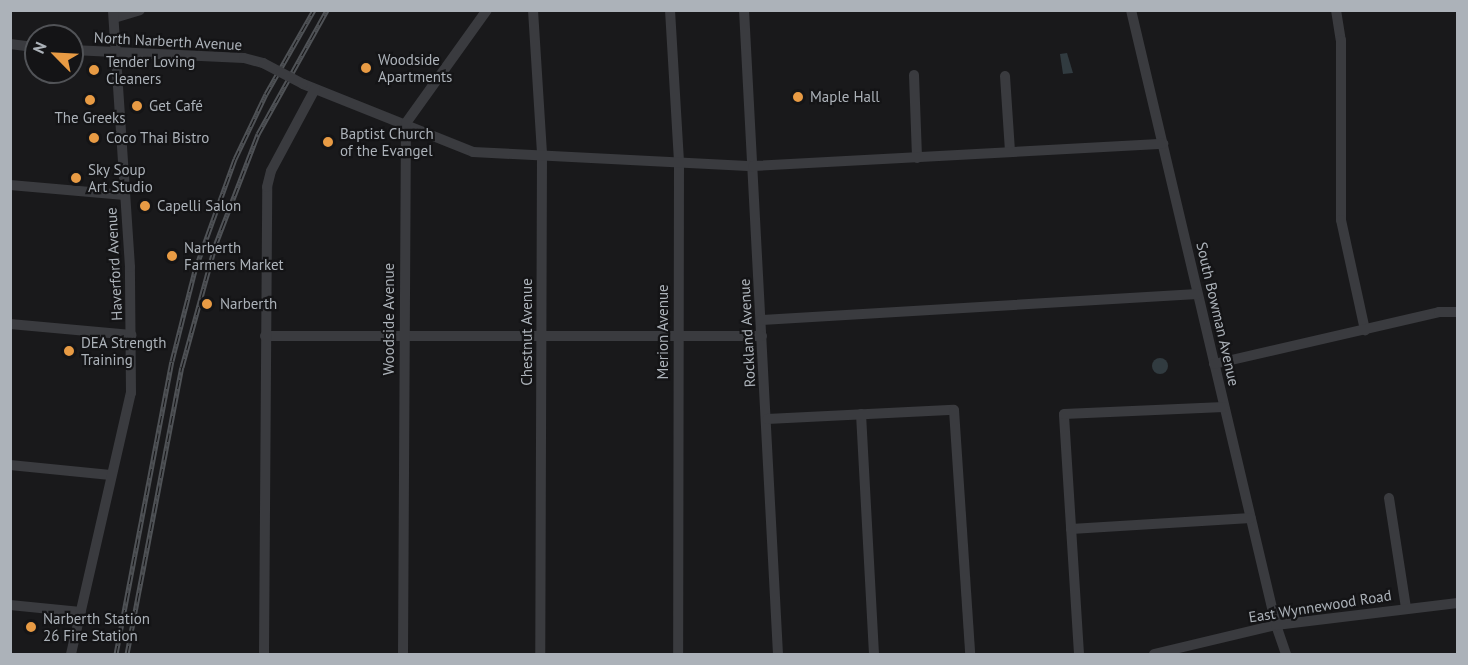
<!DOCTYPE html>
<html>
<head>
<meta charset="utf-8">
<style>
  body { margin:0 }
  #map { position:relative; width:1468px; height:665px; overflow:hidden; background:#19191b; font-family:"PT Sans",sans-serif }
  div>[style] { position:absolute }
  .water>* { inset:0; background:#313b40 }
  .round { border-radius:50% }
  .minor>* { height:10px; margin:-5px; padding:0 5px; transform-origin:5px; border-radius:5px; background:#3a3b3f }
  .rail>* { height:5px; margin-top:-2.5px; transform-origin:0; background:repeating-linear-gradient(90deg,#141416 0 9px,#4f5256 0 18px); box-sizing:border-box; border-block:2px solid #4f5256 }
  .minor-bridge>* { height:10px; margin:-5px; padding:0 5px; transform-origin:5px; border-radius:5px; background:#3a3b3f }
  .dots>* { width:16px; height:16px; translate:-50% -50%; box-sizing:border-box; border:3px solid #141416; border-radius:50% }
  span { translate:-50% -50%; white-space:nowrap; text-align:center; line-height:1.15; -webkit-text-stroke:4.5px #141416; paint-order:stroke }
  .street-label { font-size:15px; color:#acb2b9 }
  .poi-label { font-size:15px; color:#acb2b9 }
  .left { translate:0 -50%; text-align:left }
  .frame { position:absolute; inset:0; border:12px solid #acb2b9; pointer-events:none }
  .north { position:absolute; left:24px; top:24px; width:60px; height:60px; box-sizing:border-box; background:#141416; border:2px solid #515357; border-radius:50%; rotate:294deg; font-size:16px; font-weight:700; line-height:24px; text-align:center; color:#acb2b9 }
  .north::after { content:''; display:block; margin:auto; width:21px; height:27px; background:#e89b44; clip-path:polygon(50% 0,100% 100%,50% 72%,0 100%) }
</style>
</head>
<body>
<div id="map">
  <div class="water">
    <i style="clip-path:polygon(1067px 53px,1073px 73px,1063px 74px,1060px 54px)"></i>
    <i class="round" style="left:1152px;top:358px;width:16px;height:16px"></i>
  </div>
  <div class="minor">
    <i style="left:533px;top:10px;width:145px;rotate:86.4deg"></i>
    <i style="left:542px;top:155px;width:499px;rotate:90.2deg"></i>
    <i style="left:670px;top:10px;width:153px;rotate:86.6deg"></i>
    <i style="left:679px;top:163px;width:491px;rotate:90.1deg"></i>
    <i style="left:744px;top:10px;width:645px;rotate:86.98deg"></i>
    <i style="left:1131px;top:10px;width:632px;rotate:76.73deg"></i>
    <i style="left:1276px;top:625px;width:31px;rotate:71deg"></i>
    <i style="left:1336px;top:10px;width:30px;rotate:81deg"></i>
    <i style="left:1341px;top:40px;width:180px;rotate:90deg"></i>
    <i style="left:1341px;top:220px;width:113px;rotate:77.7deg"></i>
    <i style="left:114px;top:18px;width:27px;rotate:-17deg"></i>
    <i style="left:10px;top:44px;width:26px;rotate:7deg"></i>
    <i style="left:72px;top:50px;width:172px;rotate:2.7deg"></i>
    <i style="left:244px;top:58px;width:20px;rotate:15deg"></i>
    <i style="left:914px;top:75px;width:83px;rotate:87.9deg"></i>
    <i style="left:1005px;top:76px;width:75px;rotate:86.2deg"></i>
    <i style="left:303px;top:84px;width:183px;rotate:21.8deg"></i>
    <i style="left:473px;top:152px;width:280px;rotate:2.9deg"></i>
    <i style="left:753px;top:166px;width:411px;rotate:-3.1deg"></i>
    <i style="left:10px;top:185px;width:115px;rotate:5deg"></i>
    <i style="left:761px;top:320px;width:437px;rotate:-3.4deg"></i>
    <i style="left:10px;top:324px;width:122px;rotate:5.2deg"></i>
    <i style="left:265px;top:336px;width:497px"></i>
    <i style="left:1214px;top:364px;width:231px;rotate:-13deg"></i>
    <i style="left:1439px;top:312px;width:19px"></i>
    <i style="left:861px;top:414px;width:240px;rotate:86.9deg"></i>
    <i style="left:767px;top:419px;width:187px;rotate:-2.8deg"></i>
    <i style="left:954px;top:410px;width:245px;rotate:86.2deg"></i>
    <i style="left:10px;top:465px;width:101px;rotate:5.7deg"></i>
    <i style="left:1389px;top:498px;width:111px;rotate:81.2deg"></i>
    <i style="left:1071px;top:529px;width:180px;rotate:-3.5deg"></i>
    <i style="left:10px;top:605px;width:71px;rotate:5.6deg"></i>
    <i style="left:71px;top:654px;width:268px;rotate:-77.1deg"></i>
    <i style="left:131px;top:393px;width:126px;rotate:-90.5deg"></i>
    <i style="left:130px;top:267px;width:258px;rotate:-93.8deg"></i>
    <i style="left:264px;top:654px;width:467px;rotate:-89.6deg"></i>
    <i style="left:267px;top:187px;width:16px;rotate:-76deg"></i>
    <i style="left:271px;top:171px;width:93px;rotate:-61.8deg"></i>
    <i style="left:403px;top:654px;width:531px;rotate:-89.68deg"></i>
    <i style="left:406px;top:123px;width:139px;rotate:-54.4deg"></i>
    <i style="left:1079px;top:654px;width:240px;rotate:-93.6deg"></i>
    <i style="left:1064px;top:414px;width:160px;rotate:-2.5deg"></i>
    <i style="left:1154px;top:654px;width:125px;rotate:-13.4deg"></i>
    <i style="left:1276px;top:625px;width:183px;rotate:-6.9deg"></i>
  </div>
  <div class="rail">
    <i style="left:116px;top:654px;width:298px;rotate:-79.2deg"></i>
    <i style="left:172px;top:361px;width:94px;rotate:-75.8deg"></i>
    <i style="left:195px;top:270px;width:118px;rotate:-70.2deg"></i>
    <i style="left:235px;top:159px;width:72px;rotate:-64.5deg"></i>
    <i style="left:266px;top:94px;width:97px;rotate:-60.3deg"></i>
    <i style="left:127px;top:654px;width:292px;rotate:-79.2deg"></i>
    <i style="left:182px;top:367px;width:125px;rotate:-74.7deg"></i>
    <i style="left:215px;top:246px;width:120px;rotate:-69deg"></i>
    <i style="left:258px;top:134px;width:142px;rotate:-60.9deg"></i>
  </div>
  <div class="minor-bridge">
    <i style="left:263px;top:63px;width:45px;rotate:27.7deg"></i>
  </div>
  <div class="dots">
    <i style="left:366px;top:68px;background:#e89b44"></i>
    <i style="left:94px;top:70px;background:#e89b44"></i>
    <i style="left:798px;top:97px;background:#e89b44"></i>
    <i style="left:90px;top:100px;background:#e89b44"></i>
    <i style="left:137px;top:106px;background:#e89b44"></i>
    <i style="left:94px;top:138px;background:#e89b44"></i>
    <i style="left:328px;top:142px;background:#e89b44"></i>
    <i style="left:76px;top:178px;background:#e89b44"></i>
    <i style="left:145px;top:206px;background:#e89b44"></i>
    <i style="left:172px;top:256px;background:#e89b44"></i>
    <i style="left:207px;top:304px;background:#e89b44"></i>
    <i style="left:69px;top:351px;background:#e89b44"></i>
    <i style="left:31px;top:627px;background:#e89b44"></i>
  </div>
  <div class="street-label">
    <span style="left:168px;top:41px;rotate:3deg">North Narberth Avenue</span>
    <span style="left:114px;top:264px;rotate:-93deg">Haverford Avenue</span>
    <span style="left:1218px;top:314px;rotate:77deg">South Bowman Avenue</span>
    <span style="left:389px;top:319px;rotate:-90deg">Woodside Avenue</span>
    <span style="left:527px;top:332px;rotate:-90deg">Chestnut Avenue</span>
    <span style="left:663px;top:332px;rotate:-90deg">Merion Avenue</span>
    <span style="left:747px;top:333px;rotate:-93deg">Rockland Avenue</span>
    <span style="left:1320px;top:606px;rotate:-9deg">East Wynnewood Road</span>
  </div>
  <div class="poi-label">
    <span class="left" style="left:378px;top:68px">Woodside<br>Apartments</span>
    <span class="left" style="left:106px;top:70px">Tender Loving<br>Cleaners</span>
    <span class="left" style="left:810px;top:97px">Maple Hall</span>
    <span class="left" style="left:149px;top:106px">Get Café</span>
    <span style="left:90px;top:118px">The Greeks</span>
    <span class="left" style="left:340px;top:142px">Baptist Church<br>of the Evangel</span>
    <span class="left" style="left:106px;top:138px">Coco Thai Bistro</span>
    <span class="left" style="left:88px;top:178px">Sky Soup<br>Art Studio</span>
    <span class="left" style="left:157px;top:206px">Capelli Salon</span>
    <span class="left" style="left:184px;top:256px">Narberth<br>Farmers Market</span>
    <span class="left" style="left:220px;top:304px">Narberth</span>
    <span class="left" style="left:81px;top:351px">DEA Strength<br>Training</span>
    <span class="left" style="left:43px;top:627px">Narberth Station<br>26 Fire Station</span>
  </div>
  <div class="frame"></div>
  <div class="north">N</div>
</div>
</body>
</html>
